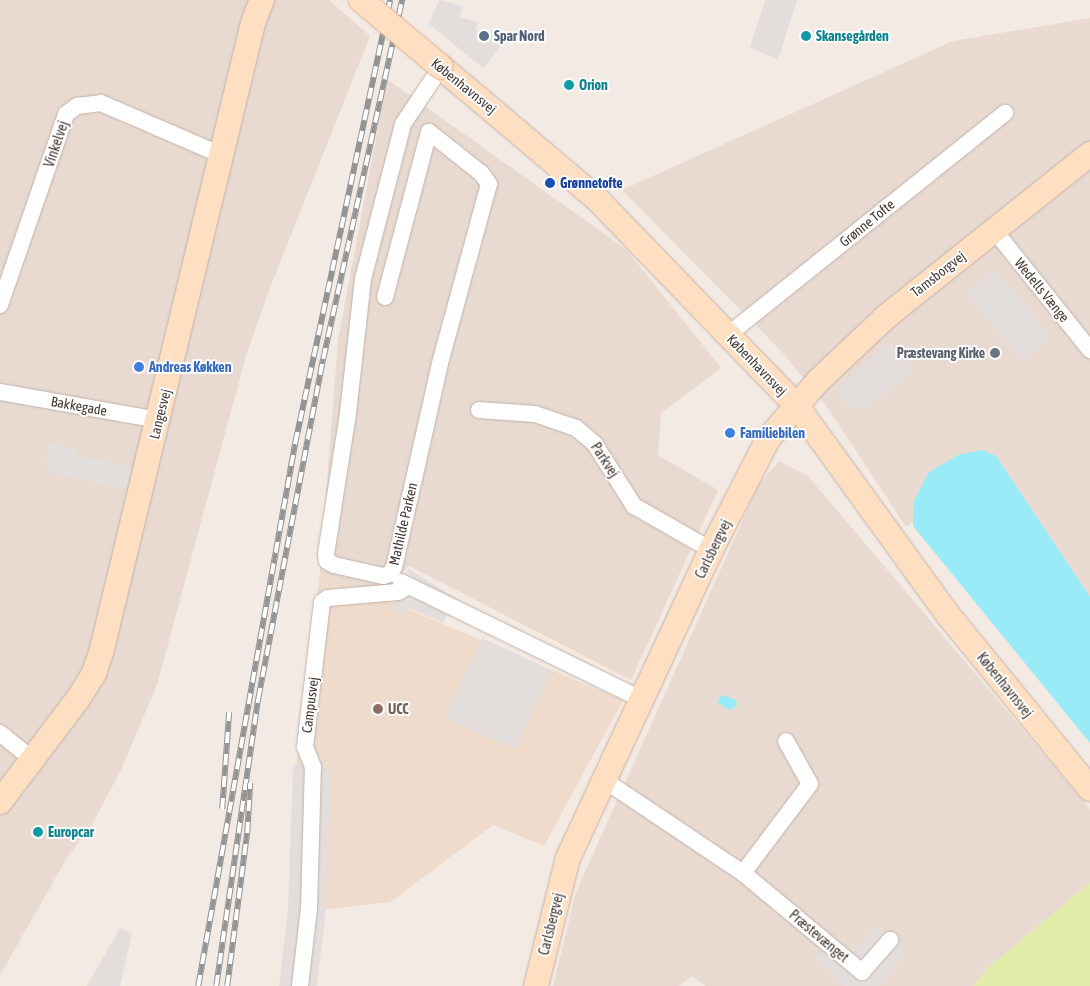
<!DOCTYPE html>
<html>
<head>
<meta charset="utf-8">
<style>
  body { margin:0 }
  #map { position:relative; width:1090px; height:986px; overflow:hidden; background:#f3eae3; font-family:"Asap Condensed",sans-serif }
  div>[style] { position:absolute }
  .residential>* { inset:0; background:#e8dad1 }
  .education>* { inset:0; background:#eedbcb }
  .green>* { inset:0; background:#e0eca7 }
  .parking>* { inset:0; background:#e3dedc; transform-origin:0 0 }
  .water>* { inset:0; background:#99ebf7 }
  .roads { filter:drop-shadow(0 0 1px #c3b2a8) drop-shadow(0 0 1px #c3b2a8) }
  .street>* { height:16px; margin:-8px; padding:0 8px; transform-origin:8px; border-radius:8px; background:#fff }
  .secondary>* { height:24px; margin:-12px; padding:0 12px; transform-origin:12px; border-radius:12px; background:#ffdfc1 }
  .rail>* { height:5.5px; margin-top:-2.75px; transform-origin:0; background:repeating-linear-gradient(90deg,#fff 0 11px,#949494 0 22px); box-sizing:border-box; border-block:1px solid #949494 }
  .bridges { filter:drop-shadow(0 0 1px #dbb290) drop-shadow(0 0 1px #dbb290) }
  .secondary-bridge>* { height:24px; margin:-12px; padding:0 12px; transform-origin:12px; border-radius:12px; background:#ffdfc1 }
  .dots>* { width:14px; height:14px; translate:-50% -50%; box-sizing:border-box; border:2px solid #fff; border-radius:50% }
  span { translate:-50% -50%; white-space:nowrap; text-align:center; line-height:1.15; -webkit-text-stroke:4px #fff; paint-order:stroke }
  .service-label { font-size:14px; color:#4e5e75; font-weight:700 }
  .left { translate:0 -50%; text-align:left }
  .culture-label { font-size:14px; color:#0d838f; font-weight:700 }
  .street-label { font-size:14px; color:#463933 }
  .transit-label { font-size:14px; color:#164399; font-weight:700 }
  .worship-label { font-size:14px; color:#5b616d; font-weight:700 }
  .right { translate:-100% -50%; text-align:right }
  .shop-label { font-size:14px; color:#366cbe; font-weight:700 }
  .education-label { font-size:14px; color:#785e54; font-weight:700 }
</style>
</head>
<body>
<div id="map">
  <div class="residential">
    <i style="clip-path:polygon(0 0,329px 0,370px 36px,268px 293px,246px 356px,157px 685px,120px 772px,91px 826px,68px 856px,0 975px)"></i>
    <i style="clip-path:polygon(1090px 18px,1090px 597px,996px 456px,906px 527px,828px 408px,781px 351px,622px 190px,953px 41px)"></i>
    <i style="clip-path:polygon(387px 79px,627px 250px,721px 368px,661px 413px,658px 455px,718px 490px,631px 680px,409px 566px,379px 597px,320px 572px,338px 340px)"></i>
    <i style="clip-path:polygon(779px 461px,808px 476px,1090px 809px,1090px 883px,989px 967px,973px 986px,706px 986px,692px 976px,679px 986px,553px 986px,576px 892px,759px 484px)"></i>
  </div>
  <div class="education">
    <i style="clip-path:polygon(320px 572px,623px 700px,544px 846px,493px 825px,390px 902px,293px 913px,297px 755px)"></i>
  </div>
  <div class="green">
    <i style="clip-path:polygon(1090px 883px,1090px 986px,973px 986px,989px 967px)"></i>
  </div>
  <div class="parking">
    <i style="clip-path:polygon(439px 0,463px 6px,460px 17px,477px 22px,476px 30px,493px 35px,491px 43px,501px 45px,484px 69px,429px 24px)"></i>
    <i style="clip-path:polygon(765px 0,797px 0,778px 60px,750px 47px)"></i>
    <i style="left:995px;top:270px;width:87px;height:37px;rotate:50deg"></i>
    <i style="clip-path:polygon(889px 342px,913px 371px,864px 410px,848px 406px,840px 397px,841px 387px)"></i>
    <i style="clip-path:polygon(50px 443px,77px 449px,76px 455px,133px 468px,128px 490px,48px 472px,49px 466px,45px 466px)"></i>
    <i style="clip-path:polygon(409px 569px,470px 607px,596px 668px,594px 672px,467px 612px,406px 572px)"></i>
    <i style="clip-path:polygon(396px 597px,414px 597px,448px 613px,443px 623px,409px 608px,406px 615px,391px 608px)"></i>
    <i style="left:482px;top:638px;width:77px;height:87px;rotate:25deg"></i>
    <i style="clip-path:polygon(305px 754px,322px 755px,323px 768px,331px 769px,325px 919px,317px 986px,279px 986px,288px 910px,293px 765px,305px 765px)"></i>
    <i style="clip-path:polygon(876px 926px,907px 952px,878px 986px,845px 986px,833px 976px)"></i>
    <i style="clip-path:polygon(120px 928px,132px 934px,120px 986px,87px 986px)"></i>
    <i style="left:824px;top:948px;width:23px;height:14px;rotate:40deg"></i>
  </div>
  <div class="water">
    <i style="clip-path:polygon(982px 450px,996px 456px,1090px 597px,1090px 743px,913px 526px,914px 501px,928px 473px,958px 455px)"></i>
    <i style="clip-path:polygon(723px 695px,736px 700px,737px 705px,730px 710px,718px 703px,719px 698px)"></i>
  </div>
  <div class="roads">
    <div class="street">
      <i style="left:994px;top:230px;width:154px;rotate:51.3deg"></i>
      <i style="left:385px;top:297px;width:171px;rotate:-75.1deg"></i>
      <i style="left:429px;top:132px;width:66px;rotate:38.3deg"></i>
      <i style="left:481px;top:173px;width:14px;rotate:54deg"></i>
      <i style="left:489px;top:184px;width:181px;rotate:105.3deg"></i>
      <i style="left:441px;top:359px;width:213px;rotate:102.7deg"></i>
      <i style="left:394px;top:567px;width:8px;rotate:120deg"></i>
      <i style="left:390px;top:574px;width:7px;rotate:164deg"></i>
      <i style="left:383px;top:576px;width:50px;rotate:-167.3deg"></i>
      <i style="left:334px;top:565px;width:8px;rotate:-150deg"></i>
      <i style="left:327px;top:561px;width:7px;rotate:-98deg"></i>
      <i style="left:326px;top:554px;width:143px;rotate:-81.1deg"></i>
      <i style="left:348px;top:413px;width:135px;rotate:-83.6deg"></i>
      <i style="left:363px;top:279px;width:160px;rotate:-75.5deg"></i>
      <i style="left:403px;top:124px;width:69px;rotate:-56.3deg"></i>
      <i style="left:0;top:305px;width:202px;rotate:-70.9deg"></i>
      <i style="left:66px;top:114px;width:14px;rotate:-36deg"></i>
      <i style="left:77px;top:106px;width:24px;rotate:-7deg"></i>
      <i style="left:101px;top:103px;width:131px;rotate:23.4deg"></i>
      <i style="left:729px;top:334px;width:354px;rotate:-38.7deg"></i>
      <i style="left:0;top:392px;width:161px;rotate:10deg"></i>
      <i style="left:479px;top:410px;width:56px;rotate:4.1deg"></i>
      <i style="left:535px;top:414px;width:43px;rotate:18.9deg"></i>
      <i style="left:576px;top:428px;width:23px;rotate:40deg"></i>
      <i style="left:594px;top:443px;width:75px;rotate:57.6deg"></i>
      <i style="left:634px;top:506px;width:89px;rotate:29.7deg"></i>
      <i style="left:401px;top:582px;width:267px;rotate:26deg"></i>
      <i style="left:0;top:733px;width:43px;rotate:39.3deg"></i>
      <i style="left:604px;top:780px;width:167px;rotate:33.8deg"></i>
      <i style="left:743px;top:873px;width:155px;rotate:39.8deg"></i>
      <i style="left:862px;top:972px;width:43px;rotate:-48.8deg"></i>
      <i style="left:743px;top:873px;width:111px;rotate:-53deg"></i>
      <i style="left:810px;top:784px;width:49px;rotate:-119.2deg"></i>
      <i style="left:300px;top:986px;width:79px;rotate:-83.4deg"></i>
      <i style="left:309px;top:908px;width:141px;rotate:-88.4deg"></i>
      <i style="left:313px;top:767px;width:22px;rotate:-112deg"></i>
      <i style="left:305px;top:747px;width:146px;rotate:-83.3deg"></i>
      <i style="left:322px;top:602px;width:7px;rotate:-34deg"></i>
      <i style="left:328px;top:598px;width:70px;rotate:-4.9deg"></i>
      <i style="left:398px;top:592px;width:13px;rotate:-29deg"></i>
    </div>
    <div class="secondary">
      <i style="left:441px;top:67px;width:203px;rotate:40.2deg"></i>
      <i style="left:596px;top:198px;width:288px;rotate:46deg"></i>
      <i style="left:796px;top:405px;width:261px;rotate:54.1deg"></i>
      <i style="left:949px;top:616px;width:223px;rotate:50.8deg"></i>
      <i style="left:0;top:802px;width:129px;rotate:-52.9deg"></i>
      <i style="left:78px;top:699px;width:31px;rotate:-58deg"></i>
      <i style="left:94px;top:673px;width:21px;rotate:-71deg"></i>
      <i style="left:101px;top:653px;width:648px;rotate:-76.44deg"></i>
      <i style="left:253px;top:23px;width:25px;rotate:-69deg"></i>
      <i style="left:536px;top:986px;width:132px;rotate:-76deg"></i>
      <i style="left:568px;top:858px;width:340px;rotate:-65.1deg"></i>
      <i style="left:711px;top:550px;width:125px;rotate:-62.8deg"></i>
      <i style="left:768px;top:439px;width:78px;rotate:-49.2deg"></i>
      <i style="left:819px;top:380px;width:93px;rotate:-43.3deg"></i>
      <i style="left:887px;top:316px;width:260px;rotate:-38.6deg"></i>
    </div>
  </div>
  <div class="rail">
    <i style="left:222px;top:809px;width:97px;rotate:-85.9deg"></i>
    <i style="left:198px;top:986px;width:552px;rotate:-79.87deg"></i>
    <i style="left:295px;top:443px;width:453px;rotate:-77.9deg"></i>
    <i style="left:216px;top:986px;width:290px;rotate:-81.7deg"></i>
    <i style="left:258px;top:699px;width:346px;rotate:-79.2deg"></i>
    <i style="left:323px;top:359px;width:368px;rotate:-77.6deg"></i>
    <i style="left:227px;top:986px;width:154px;rotate:-82.6deg"></i>
    <i style="left:247px;top:833px;width:50px;rotate:-86.6deg"></i>
  </div>
  <div class="bridges">
    <div class="secondary-bridge">
      <i style="left:361px;top:0;width:104px;rotate:39.9deg"></i>
    </div>
  </div>
  <div class="dots">
    <i style="left:484px;top:36px;background:#5c6f8a"></i>
    <i style="left:806px;top:36px;background:#0f9aa8"></i>
    <i style="left:569px;top:85px;background:#0f9aa8"></i>
    <i style="left:550px;top:183px;background:#1a4fb4"></i>
    <i style="left:995px;top:353px;background:#6b7280"></i>
    <i style="left:139px;top:367px;background:#3f7fe0"></i>
    <i style="left:730px;top:433px;background:#3f7fe0"></i>
    <i style="left:378px;top:709px;background:#8d6e63"></i>
    <i style="left:38px;top:832px;background:#0f9aa8"></i>
  </div>
  <div class="service-label">
    <span class="left" style="left:494px;top:36px">Spar Nord</span>
  </div>
  <div class="culture-label">
    <span class="left" style="left:816px;top:36px">Skansegården</span>
    <span class="left" style="left:579px;top:85px">Orion</span>
    <span class="left" style="left:48px;top:832px">Europcar</span>
  </div>
  <div class="street-label">
    <span style="left:464px;top:86px;rotate:39deg">Københavnsvej</span>
    <span style="left:56px;top:144px;rotate:-71deg">Vinkelvej</span>
    <span style="left:867px;top:223px;rotate:-39deg">Grønne Tofte</span>
    <span style="left:938px;top:274px;rotate:-38deg">Tamsborgvej</span>
    <span style="left:1042px;top:290px;rotate:51deg">Wedells Vænge</span>
    <span style="left:757px;top:365px;rotate:46deg">Københavnsvej</span>
    <span style="left:79px;top:406px;rotate:10deg">Bakkegade</span>
    <span style="left:160px;top:414px;rotate:-76deg">Langesvej</span>
    <span style="left:605px;top:460px;rotate:57deg">Parkvej</span>
    <span style="left:403px;top:524px;rotate:-77deg">Mathilde Parken</span>
    <span style="left:713px;top:549px;rotate:-64deg">Carlsbergvej</span>
    <span style="left:1005px;top:685px;rotate:51deg">Københavnsvej</span>
    <span style="left:310px;top:705px;rotate:-83deg">Campusvej</span>
    <span style="left:551px;top:924px;rotate:-76deg">Carlsbergvej</span>
    <span style="left:819px;top:936px;rotate:40deg">Præstevænget</span>
  </div>
  <div class="transit-label">
    <span class="left" style="left:560px;top:183px">Grønnetofte</span>
  </div>
  <div class="worship-label">
    <span class="right" style="left:985px;top:353px">Præstevang Kirke</span>
  </div>
  <div class="shop-label">
    <span class="left" style="left:149px;top:367px">Andreas Køkken</span>
    <span class="left" style="left:740px;top:433px">Familiebilen</span>
  </div>
  <div class="education-label">
    <span class="left" style="left:388px;top:709px">UCC</span>
  </div>
</div>
</body>
</html>
